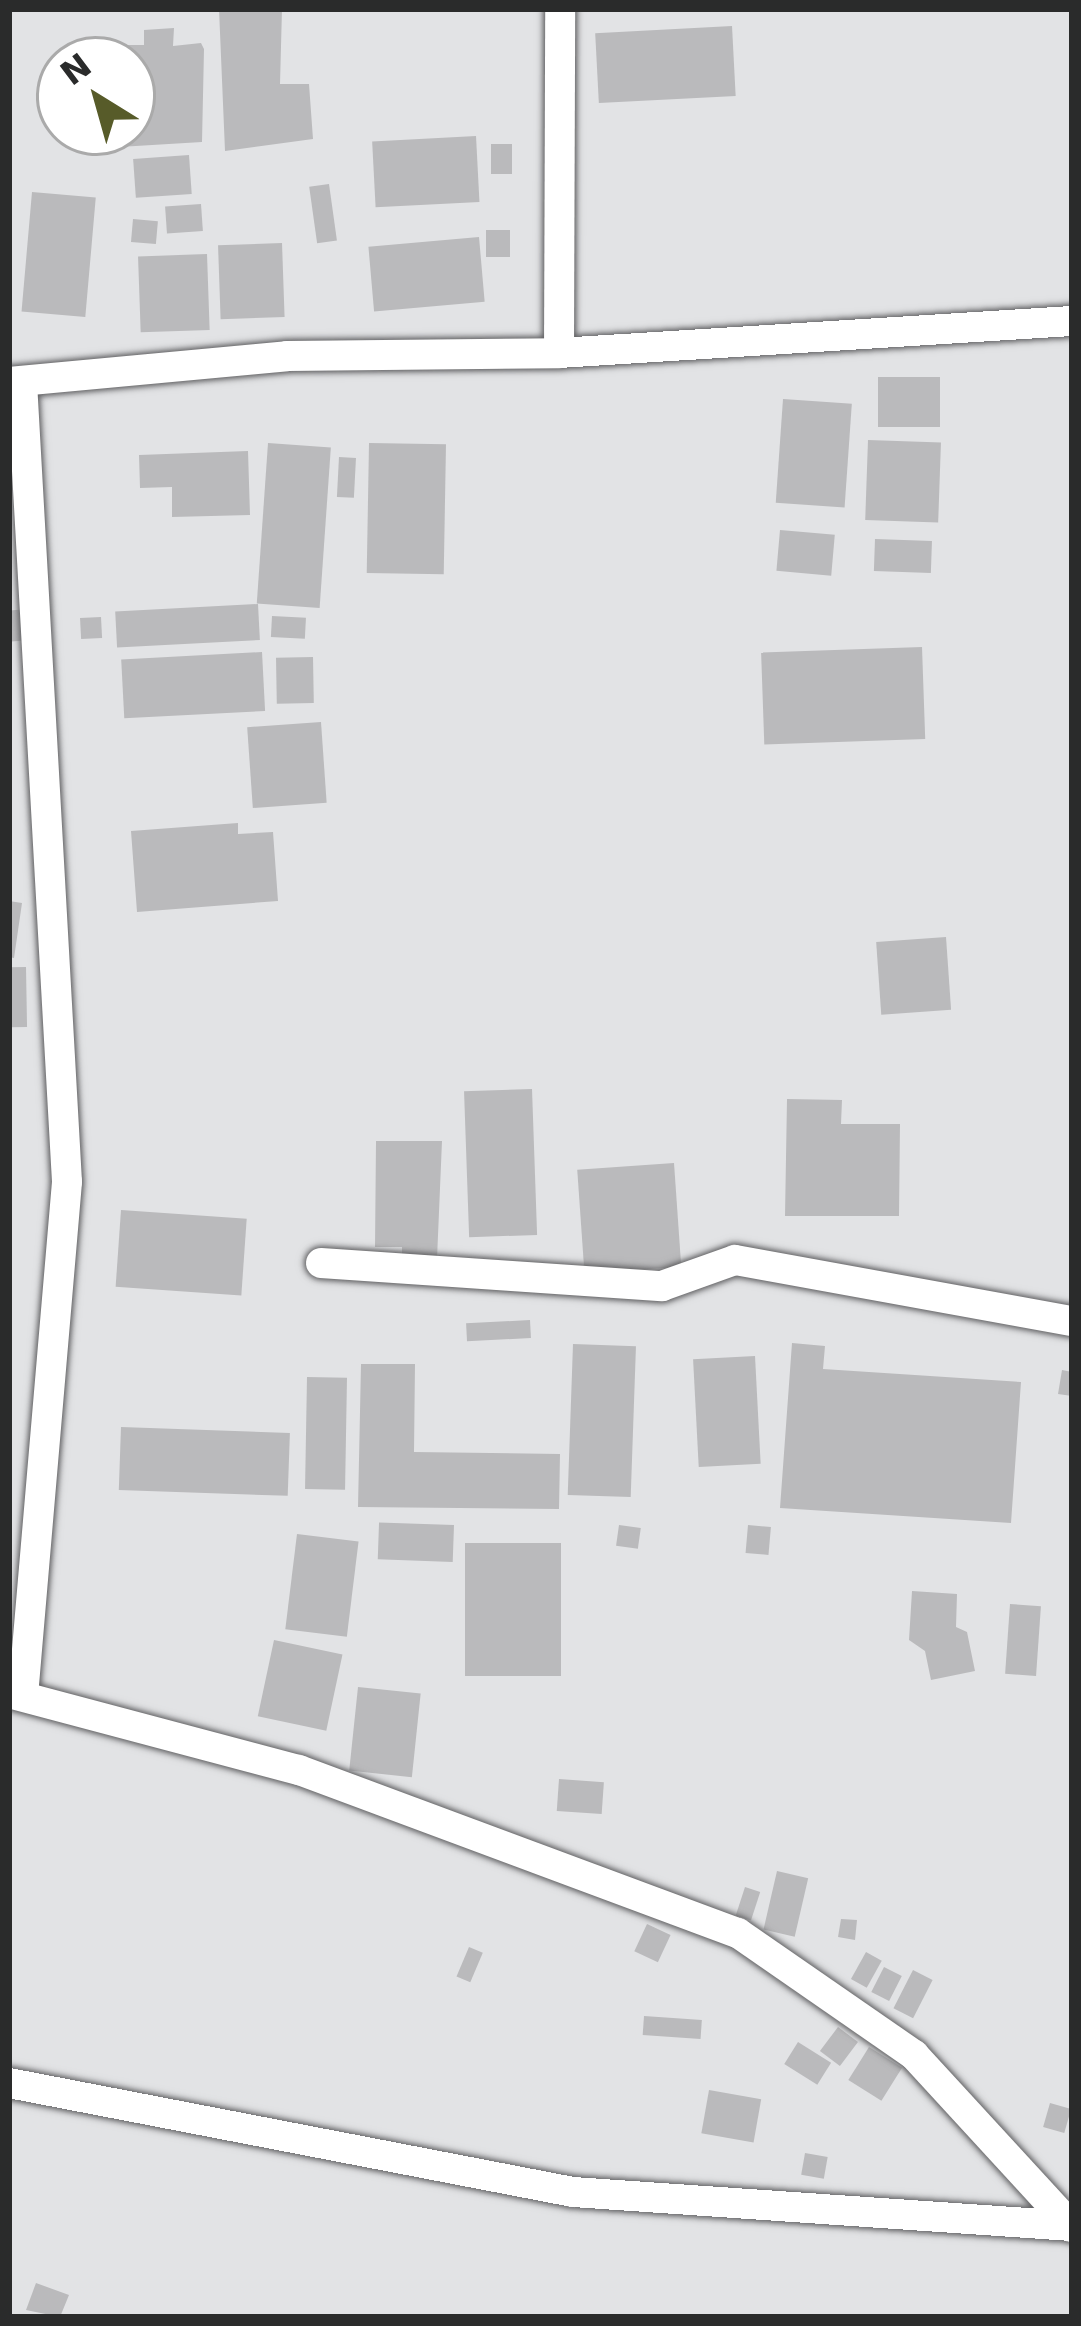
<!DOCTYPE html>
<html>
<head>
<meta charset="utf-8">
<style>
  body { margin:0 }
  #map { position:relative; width:1081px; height:2326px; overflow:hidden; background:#e2e3e5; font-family:"DejaVu Sans",sans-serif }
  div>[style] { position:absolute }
  .building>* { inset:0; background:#bababc; transform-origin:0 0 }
  .roads { filter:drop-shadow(0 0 3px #606062) drop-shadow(0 0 3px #606062) }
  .street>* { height:30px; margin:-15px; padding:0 15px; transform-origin:15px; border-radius:15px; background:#fff }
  span { translate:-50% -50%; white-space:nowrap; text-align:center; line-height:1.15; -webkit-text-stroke:12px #fff; paint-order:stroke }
  .frame { position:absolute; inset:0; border:12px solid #2a2b2b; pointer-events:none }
  .north { position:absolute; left:36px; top:36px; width:120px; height:120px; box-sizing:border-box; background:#fff; border:3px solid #aaa; border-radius:50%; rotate:323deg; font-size:33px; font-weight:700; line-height:48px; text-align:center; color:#2a2b2b }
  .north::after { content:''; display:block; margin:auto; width:42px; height:54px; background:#575b29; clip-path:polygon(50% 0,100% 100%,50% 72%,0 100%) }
</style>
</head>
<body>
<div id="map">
  <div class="building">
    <i style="clip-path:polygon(219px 9px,282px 9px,280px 84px,309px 84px,313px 139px,225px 151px)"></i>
    <i style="left:732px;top:26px;width:70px;height:137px;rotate:87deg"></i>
    <i style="clip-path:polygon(174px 28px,173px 46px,201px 43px,204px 49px,202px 142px,119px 147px,116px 133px,132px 132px,132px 60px,123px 60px,123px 45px,144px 45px,144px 30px)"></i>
    <i style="left:476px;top:136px;width:66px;height:104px;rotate:87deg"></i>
    <i style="left:491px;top:144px;width:21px;height:30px"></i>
    <i style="left:189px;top:155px;width:39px;height:56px;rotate:86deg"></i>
    <i style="left:329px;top:184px;width:57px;height:20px;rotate:82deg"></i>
    <i style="left:32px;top:192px;width:64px;height:120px;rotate:5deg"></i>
    <i style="left:201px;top:204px;width:27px;height:36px;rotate:86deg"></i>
    <i style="left:133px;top:219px;width:25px;height:23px;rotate:5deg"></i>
    <i style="left:486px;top:230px;width:24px;height:27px"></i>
    <i style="left:479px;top:237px;width:65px;height:111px;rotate:85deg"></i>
    <i style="left:282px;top:243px;width:74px;height:64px;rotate:88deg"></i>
    <i style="left:207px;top:254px;width:76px;height:69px;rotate:88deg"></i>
    <i style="left:940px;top:377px;width:50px;height:62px;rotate:90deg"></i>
    <i style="left:783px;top:399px;width:69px;height:104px;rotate:4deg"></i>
    <i style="left:868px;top:440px;width:73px;height:80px;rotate:2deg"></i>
    <i style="left:268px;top:443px;width:63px;height:161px;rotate:4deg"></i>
    <i style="left:369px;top:443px;width:77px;height:130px;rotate:1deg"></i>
    <i style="clip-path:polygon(248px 451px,250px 515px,172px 517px,172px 487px,140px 488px,139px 455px)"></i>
    <i style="left:339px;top:457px;width:17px;height:40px;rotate:3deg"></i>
    <i style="left:780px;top:530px;width:55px;height:41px;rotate:5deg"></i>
    <i style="left:875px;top:539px;width:57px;height:32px;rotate:2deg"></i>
    <i style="left:258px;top:604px;width:36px;height:143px;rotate:87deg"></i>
    <i style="left:30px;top:609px;width:31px;height:21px;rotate:86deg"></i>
    <i style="left:272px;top:616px;width:34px;height:21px;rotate:3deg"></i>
    <i style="left:101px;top:617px;width:21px;height:21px;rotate:87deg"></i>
    <i style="left:922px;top:647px;width:92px;height:161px;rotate:88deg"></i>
    <i style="left:262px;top:652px;width:59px;height:141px;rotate:87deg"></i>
    <i style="left:313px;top:657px;width:46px;height:37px;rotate:89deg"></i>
    <i style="left:321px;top:722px;width:81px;height:74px;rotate:86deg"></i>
    <i style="clip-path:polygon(238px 823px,238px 834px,273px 832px,278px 901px,137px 912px,131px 831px)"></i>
    <i style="clip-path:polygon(9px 901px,22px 903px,14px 958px,9px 957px)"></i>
    <i style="left:946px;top:937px;width:73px;height:70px;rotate:86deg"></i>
    <i style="left:26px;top:967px;width:60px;height:17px;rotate:89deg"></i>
    <i style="left:532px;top:1089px;width:146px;height:68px;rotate:88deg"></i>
    <i style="clip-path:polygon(787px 1099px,842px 1100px,841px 1124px,900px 1124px,899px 1216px,785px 1216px)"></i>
    <i style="clip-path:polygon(376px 1141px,442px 1141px,437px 1259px,402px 1258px,402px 1247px,375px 1247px)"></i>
    <i style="left:674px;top:1163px;width:104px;height:97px;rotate:86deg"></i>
    <i style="left:121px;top:1210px;width:126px;height:77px;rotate:4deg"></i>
    <i style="left:530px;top:1320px;width:18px;height:64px;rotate:87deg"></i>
    <i style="clip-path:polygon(792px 1343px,825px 1346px,823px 1369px,1021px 1382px,1011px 1523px,780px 1508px)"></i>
    <i style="left:573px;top:1344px;width:63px;height:151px;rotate:2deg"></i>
    <i style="left:755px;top:1356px;width:108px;height:62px;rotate:87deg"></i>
    <i style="clip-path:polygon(361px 1364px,415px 1364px,414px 1452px,560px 1454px,559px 1509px,358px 1507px)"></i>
    <i style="clip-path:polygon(1062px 1370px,1072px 1372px,1072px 1396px,1058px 1394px)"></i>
    <i style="left:307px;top:1377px;width:40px;height:112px;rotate:1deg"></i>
    <i style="left:121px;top:1427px;width:169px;height:63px;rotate:2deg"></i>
    <i style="left:454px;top:1525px;width:37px;height:75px;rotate:92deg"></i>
    <i style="left:619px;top:1525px;width:22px;height:21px;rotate:8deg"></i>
    <i style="left:748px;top:1525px;width:23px;height:28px;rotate:5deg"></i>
    <i style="left:297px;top:1534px;width:62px;height:96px;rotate:7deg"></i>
    <i style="left:465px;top:1543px;width:96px;height:133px"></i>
    <i style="clip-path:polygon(912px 1591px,957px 1594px,956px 1627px,967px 1632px,975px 1671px,931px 1680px,925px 1651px,909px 1640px)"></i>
    <i style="left:1010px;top:1604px;width:31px;height:70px;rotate:4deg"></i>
    <i style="left:274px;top:1640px;width:70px;height:78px;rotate:12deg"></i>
    <i style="left:358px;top:1687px;width:63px;height:84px;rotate:6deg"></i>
    <i style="left:559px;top:1779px;width:45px;height:32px;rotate:4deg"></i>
    <i style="left:777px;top:1871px;width:32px;height:60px;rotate:13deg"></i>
    <i style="left:745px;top:1887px;width:16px;height:30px;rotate:18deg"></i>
    <i style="clip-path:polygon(841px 1919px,857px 1920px,855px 1940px,838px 1937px)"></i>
    <i style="left:647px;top:1924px;width:26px;height:30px;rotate:25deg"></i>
    <i style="left:469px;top:1947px;width:15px;height:32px;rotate:23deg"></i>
    <i style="left:866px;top:1952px;width:18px;height:31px;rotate:29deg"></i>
    <i style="left:884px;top:1967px;width:20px;height:28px;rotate:27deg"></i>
    <i style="left:913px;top:1970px;width:22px;height:43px;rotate:27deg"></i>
    <i style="left:644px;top:2016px;width:58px;height:19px;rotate:4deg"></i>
    <i style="left:838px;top:2027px;width:25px;height:30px;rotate:37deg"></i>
    <i style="left:798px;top:2042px;width:39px;height:26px;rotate:32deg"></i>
    <i style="left:869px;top:2047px;width:39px;height:39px;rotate:32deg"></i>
    <i style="left:709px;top:2090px;width:53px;height:44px;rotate:10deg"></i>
    <i style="left:1050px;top:2103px;width:22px;height:25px;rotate:16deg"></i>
    <i style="left:805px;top:2153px;width:23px;height:22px;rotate:10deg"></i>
    <i style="clip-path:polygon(36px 2283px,69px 2295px,60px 2317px,26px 2310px)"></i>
  </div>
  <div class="roads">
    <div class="street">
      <i style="left:559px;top:353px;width:344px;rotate:-89.8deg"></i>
      <i style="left:9px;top:382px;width:279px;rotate:-5.3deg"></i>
      <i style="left:287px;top:356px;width:272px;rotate:-0.6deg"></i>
      <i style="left:559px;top:353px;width:514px;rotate:-3.57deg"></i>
      <i style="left:22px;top:382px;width:801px;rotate:86.78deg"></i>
      <i style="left:67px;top:1182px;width:516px;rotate:94.89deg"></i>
      <i style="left:321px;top:1263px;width:342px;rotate:3.9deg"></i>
      <i style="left:662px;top:1286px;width:77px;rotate:-19.6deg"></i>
      <i style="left:735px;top:1260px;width:342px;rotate:10.3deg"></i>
      <i style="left:9px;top:1693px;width:300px;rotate:14.9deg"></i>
      <i style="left:299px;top:1770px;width:468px;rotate:20.4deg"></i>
      <i style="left:738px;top:1933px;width:214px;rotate:34.7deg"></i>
      <i style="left:914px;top:2055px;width:234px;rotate:47.4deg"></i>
      <i style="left:9px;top:2083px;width:574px;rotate:10.94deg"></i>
      <i style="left:573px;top:2192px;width:498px;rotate:3.9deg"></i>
    </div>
  </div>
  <div class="frame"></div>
  <div class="north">N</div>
</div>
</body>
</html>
